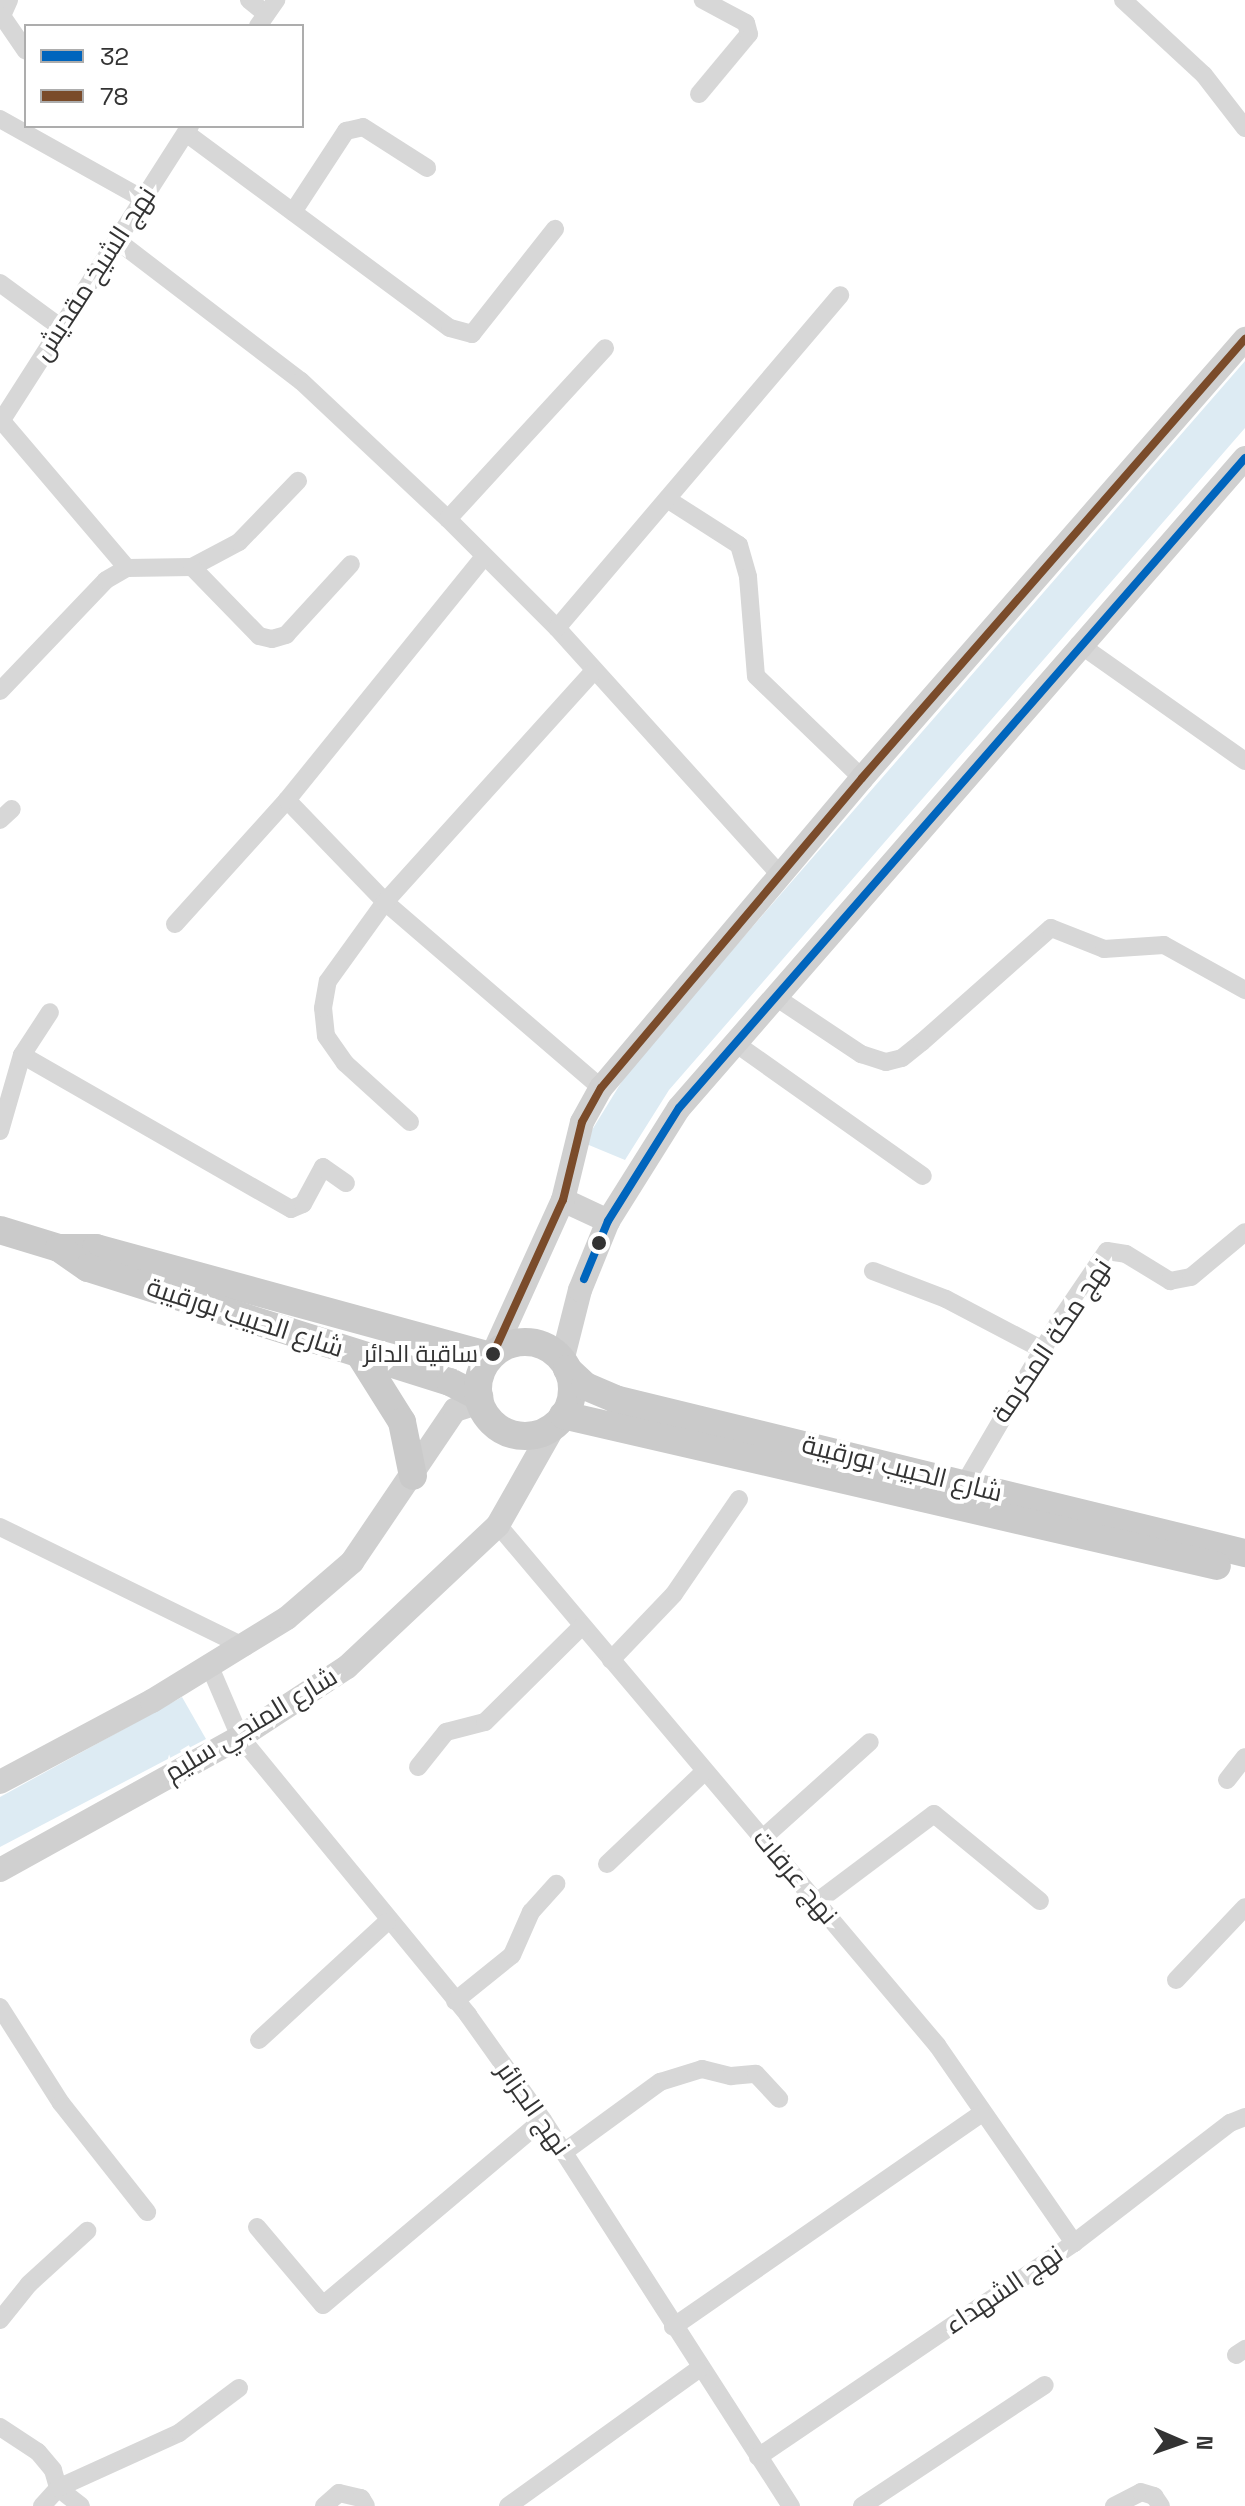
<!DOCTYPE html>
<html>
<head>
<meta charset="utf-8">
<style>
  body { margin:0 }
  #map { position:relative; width:1245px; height:2506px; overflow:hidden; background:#fff; font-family:"Space Grotesk",Cairo,sans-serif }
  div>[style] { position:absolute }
  .water>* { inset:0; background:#ddebf3 }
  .street>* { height:18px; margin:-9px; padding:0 9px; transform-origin:9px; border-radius:9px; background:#d7d7d7 }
  .secondary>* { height:24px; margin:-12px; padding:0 12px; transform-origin:12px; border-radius:12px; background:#d0d0d0 }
  .primary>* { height:28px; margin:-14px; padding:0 14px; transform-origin:14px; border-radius:14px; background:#cacaca }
  .primary>.ring { margin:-14px; padding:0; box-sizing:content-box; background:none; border:28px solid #cacaca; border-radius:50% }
  .bus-1>* { height:8px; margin:-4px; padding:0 4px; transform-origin:4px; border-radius:4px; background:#0065bd }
  .bus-2>* { height:8px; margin:-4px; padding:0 4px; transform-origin:4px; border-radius:4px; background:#7a4b2a }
  .dots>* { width:22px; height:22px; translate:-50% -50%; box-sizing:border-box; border:4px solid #fff; border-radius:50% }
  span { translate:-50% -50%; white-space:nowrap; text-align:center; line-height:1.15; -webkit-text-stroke:8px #fff; paint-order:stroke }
  .bus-label { font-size:24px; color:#333 }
  .right { translate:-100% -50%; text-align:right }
  .street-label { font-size:26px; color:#333 }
  .legend { position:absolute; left:24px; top:24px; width:280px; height:104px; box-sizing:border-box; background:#fff; border:2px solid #adadad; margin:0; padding:10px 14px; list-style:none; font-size:24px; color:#333 }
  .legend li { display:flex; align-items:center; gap:16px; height:40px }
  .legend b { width:40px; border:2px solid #adadad }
  .north { position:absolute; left:1141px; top:2402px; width:80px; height:80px; -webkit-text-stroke:6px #fff; paint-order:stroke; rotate:92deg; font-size:22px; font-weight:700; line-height:32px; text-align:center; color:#333 }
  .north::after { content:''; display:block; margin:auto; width:28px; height:36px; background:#333; clip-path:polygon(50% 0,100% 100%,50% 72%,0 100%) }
</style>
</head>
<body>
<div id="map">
  <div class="water">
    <i style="clip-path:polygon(1245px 361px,1245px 428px,669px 1090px,625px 1160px,584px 1143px,632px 1065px)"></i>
    <i style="clip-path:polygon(182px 1697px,206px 1739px,0 1847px,0 1797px)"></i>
  </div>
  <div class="street">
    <i style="left:9px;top:0;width:17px;rotate:114deg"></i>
    <i style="left:2px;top:16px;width:42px;rotate:55.6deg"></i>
    <i style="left:249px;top:0;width:22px;rotate:39deg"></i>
    <i style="left:1123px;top:0;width:110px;rotate:42.8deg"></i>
    <i style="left:1204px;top:75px;width:67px;rotate:52.3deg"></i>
    <i style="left:258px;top:26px;width:32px;rotate:-55deg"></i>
    <i style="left:699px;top:94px;width:78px;rotate:-50.2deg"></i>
    <i style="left:749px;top:34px;width:11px;rotate:-105deg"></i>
    <i style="left:746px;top:23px;width:49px;rotate:-151.9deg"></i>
    <i style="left:0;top:119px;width:164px;rotate:29.2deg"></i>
    <i style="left:186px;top:133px;width:328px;rotate:36.5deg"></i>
    <i style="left:450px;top:328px;width:23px;rotate:15deg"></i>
    <i style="left:472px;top:334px;width:134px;rotate:-51.7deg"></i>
    <i style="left:293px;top:212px;width:97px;rotate:-56.8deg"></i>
    <i style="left:346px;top:131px;width:17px;rotate:-13deg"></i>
    <i style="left:363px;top:127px;width:76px;rotate:32.6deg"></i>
    <i style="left:119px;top:242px;width:229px;rotate:37.4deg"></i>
    <i style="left:301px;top:381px;width:202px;rotate:43.2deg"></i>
    <i style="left:448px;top:519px;width:154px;rotate:45deg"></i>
    <i style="left:557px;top:628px;width:331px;rotate:47.9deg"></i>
    <i style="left:0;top:283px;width:74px;rotate:36.3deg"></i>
    <i style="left:0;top:423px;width:353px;rotate:-57.4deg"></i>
    <i style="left:667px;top:499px;width:85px;rotate:32.6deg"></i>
    <i style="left:739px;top:545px;width:33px;rotate:74deg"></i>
    <i style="left:748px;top:577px;width:99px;rotate:85.4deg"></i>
    <i style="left:756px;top:676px;width:147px;rotate:43.9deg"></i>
    <i style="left:448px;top:519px;width:232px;rotate:-47.4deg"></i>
    <i style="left:192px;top:567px;width:53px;rotate:-28deg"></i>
    <i style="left:239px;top:542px;width:85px;rotate:-46deg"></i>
    <i style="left:127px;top:568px;width:65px;rotate:-0.9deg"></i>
    <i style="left:192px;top:567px;width:96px;rotate:45.8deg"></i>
    <i style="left:259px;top:636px;width:13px;rotate:13deg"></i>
    <i style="left:272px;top:639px;width:15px;rotate:-16deg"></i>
    <i style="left:286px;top:635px;width:96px;rotate:-47.5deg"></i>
    <i style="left:557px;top:628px;width:437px;rotate:-49.6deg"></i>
    <i style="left:1079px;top:644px;width:203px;rotate:35.2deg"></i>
    <i style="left:0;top:691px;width:153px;rotate:-46.3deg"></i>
    <i style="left:106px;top:580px;width:24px;rotate:-30deg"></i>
    <i style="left:127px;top:568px;width:193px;rotate:-130.4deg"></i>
    <i style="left:287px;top:800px;width:141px;rotate:46.1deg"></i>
    <i style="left:385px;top:902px;width:285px;rotate:40.7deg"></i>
    <i style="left:0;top:820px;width:16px;rotate:-43deg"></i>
    <i style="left:175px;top:924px;width:167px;rotate:-47.9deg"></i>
    <i style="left:287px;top:800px;width:313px;rotate:-51deg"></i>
    <i style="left:774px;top:996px;width:105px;rotate:33.7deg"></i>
    <i style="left:861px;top:1054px;width:26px;rotate:18deg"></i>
    <i style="left:886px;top:1062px;width:16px;rotate:-14deg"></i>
    <i style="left:902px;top:1058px;width:26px;rotate:-39deg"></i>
    <i style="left:922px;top:1042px;width:172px;rotate:-41.5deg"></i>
    <i style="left:1051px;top:928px;width:57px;rotate:21.6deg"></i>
    <i style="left:1104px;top:949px;width:60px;rotate:-3.8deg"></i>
    <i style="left:1164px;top:945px;width:93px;rotate:29.1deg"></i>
    <i style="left:735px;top:1043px;width:230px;rotate:35.3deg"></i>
    <i style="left:22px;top:1055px;width:310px;rotate:29.8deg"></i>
    <i style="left:291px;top:1209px;width:13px;rotate:-23deg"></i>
    <i style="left:303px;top:1204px;width:42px;rotate:-61.6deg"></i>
    <i style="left:323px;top:1167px;width:28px;rotate:35deg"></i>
    <i style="left:410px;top:1122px;width:88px;rotate:-137.8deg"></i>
    <i style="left:345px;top:1063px;width:33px;rotate:-125deg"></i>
    <i style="left:326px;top:1036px;width:28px;rotate:-96deg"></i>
    <i style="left:323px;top:1008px;width:27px;rotate:-80deg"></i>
    <i style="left:328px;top:981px;width:97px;rotate:-54.2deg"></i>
    <i style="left:385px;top:902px;width:309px;rotate:-47.9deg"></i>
    <i style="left:0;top:1131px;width:79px;rotate:-73.9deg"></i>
    <i style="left:22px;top:1055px;width:51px;rotate:-56.9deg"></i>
    <i style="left:873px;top:1271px;width:78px;rotate:21deg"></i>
    <i style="left:946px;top:1299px;width:110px;rotate:27.7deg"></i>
    <i style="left:960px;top:1491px;width:194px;rotate:-59.7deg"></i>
    <i style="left:1058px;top:1323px;width:87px;rotate:-55.8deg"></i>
    <i style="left:1107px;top:1251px;width:19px;rotate:9deg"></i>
    <i style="left:1126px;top:1254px;width:52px;rotate:31.5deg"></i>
    <i style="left:1170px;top:1281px;width:21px;rotate:-11deg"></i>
    <i style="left:1191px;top:1277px;width:70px;rotate:-39.8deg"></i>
    <i style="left:498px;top:1525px;width:681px;rotate:49.83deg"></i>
    <i style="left:937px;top:2045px;width:241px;rotate:55.3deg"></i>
    <i style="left:0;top:1527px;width:273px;rotate:26.1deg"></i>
    <i style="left:611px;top:1660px;width:91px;rotate:-46.3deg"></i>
    <i style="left:674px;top:1594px;width:115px;rotate:-55.6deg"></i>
    <i style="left:210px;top:1667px;width:76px;rotate:66.8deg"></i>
    <i style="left:240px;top:1737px;width:360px;rotate:50.6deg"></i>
    <i style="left:468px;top:2015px;width:129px;rotate:54.5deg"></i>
    <i style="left:543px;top:2120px;width:459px;rotate:57.3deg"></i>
    <i style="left:418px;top:1767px;width:45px;rotate:-51.3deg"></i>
    <i style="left:446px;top:1732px;width:40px;rotate:-14.4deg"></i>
    <i style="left:485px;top:1722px;width:136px;rotate:-44.7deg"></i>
    <i style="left:1227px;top:1780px;width:29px;rotate:-52deg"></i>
    <i style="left:764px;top:1837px;width:142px;rotate:-41.9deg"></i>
    <i style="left:607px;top:1864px;width:132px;rotate:-43.5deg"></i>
    <i style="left:818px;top:1901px;width:145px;rotate:-36.9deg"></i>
    <i style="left:934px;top:1814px;width:137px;rotate:39.4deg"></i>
    <i style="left:1176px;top:1980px;width:100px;rotate:-46.6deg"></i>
    <i style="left:455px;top:2001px;width:73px;rotate:-38.9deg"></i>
    <i style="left:512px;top:1955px;width:47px;rotate:-66.2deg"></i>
    <i style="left:531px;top:1912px;width:38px;rotate:-48deg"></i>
    <i style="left:0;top:2007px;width:114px;rotate:57.6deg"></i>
    <i style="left:61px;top:2103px;width:139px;rotate:51.7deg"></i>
    <i style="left:259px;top:2040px;width:174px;rotate:-42.7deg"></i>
    <i style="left:564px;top:2152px;width:119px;rotate:-36.1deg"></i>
    <i style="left:660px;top:2082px;width:44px;rotate:-17.2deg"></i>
    <i style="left:702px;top:2069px;width:30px;rotate:14deg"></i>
    <i style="left:731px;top:2076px;width:25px;rotate:-5deg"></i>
    <i style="left:756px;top:2074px;width:34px;rotate:47deg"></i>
    <i style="left:257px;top:2227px;width:102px;rotate:49.8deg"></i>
    <i style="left:323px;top:2305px;width:287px;rotate:-40.1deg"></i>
    <i style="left:0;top:2320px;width:46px;rotate:-51.1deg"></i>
    <i style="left:29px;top:2284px;width:79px;rotate:-42.4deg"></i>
    <i style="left:673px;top:2327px;width:374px;rotate:-34.7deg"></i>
    <i style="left:1236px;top:2355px;width:11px;rotate:-34deg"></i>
    <i style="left:0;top:2427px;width:45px;rotate:33.3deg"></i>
    <i style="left:38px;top:2452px;width:23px;rotate:50deg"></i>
    <i style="left:53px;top:2470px;width:19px;rotate:74deg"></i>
    <i style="left:58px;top:2488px;width:29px;rotate:38deg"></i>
    <i style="left:758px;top:2457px;width:382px;rotate:-34.1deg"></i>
    <i style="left:1074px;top:2243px;width:197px;rotate:-37.6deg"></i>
    <i style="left:1230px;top:2123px;width:16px;rotate:-22deg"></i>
    <i style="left:42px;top:2506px;width:24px;rotate:-48deg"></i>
    <i style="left:58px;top:2488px;width:133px;rotate:-24.4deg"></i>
    <i style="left:179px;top:2433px;width:75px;rotate:-36.9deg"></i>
    <i style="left:324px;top:2506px;width:20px;rotate:-41deg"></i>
    <i style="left:339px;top:2493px;width:23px;rotate:13deg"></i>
    <i style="left:361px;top:2498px;width:9px;rotate:58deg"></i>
    <i style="left:508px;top:2506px;width:235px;rotate:-35.7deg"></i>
    <i style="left:862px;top:2506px;width:219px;rotate:-33.5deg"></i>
    <i style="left:1114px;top:2506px;width:30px;rotate:-27deg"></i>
    <i style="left:1141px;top:2492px;width:14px;rotate:17deg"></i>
    <i style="left:1154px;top:2496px;width:12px;rotate:55deg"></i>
  </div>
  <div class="secondary">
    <i style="left:563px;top:1200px;width:50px;rotate:25deg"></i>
    <i style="left:493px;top:1354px;width:169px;rotate:-65.6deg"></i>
    <i style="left:563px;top:1200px;width:80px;rotate:-76.3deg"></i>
    <i style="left:582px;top:1122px;width:39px;rotate:-61deg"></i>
    <i style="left:601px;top:1088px;width:405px;rotate:-49.9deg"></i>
    <i style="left:862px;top:778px;width:583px;rotate:-48.9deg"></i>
    <i style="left:562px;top:1361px;width:73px;rotate:-75.8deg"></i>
    <i style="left:580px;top:1290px;width:74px;rotate:-67.9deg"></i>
    <i style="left:608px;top:1221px;width:133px;rotate:-57.9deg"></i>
    <i style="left:679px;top:1108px;width:862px;rotate:-48.95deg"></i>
    <i style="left:0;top:1782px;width:172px;rotate:-28.1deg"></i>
    <i style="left:152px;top:1701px;width:158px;rotate:-31.6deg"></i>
    <i style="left:287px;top:1618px;width:86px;rotate:-40.7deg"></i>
    <i style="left:352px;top:1562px;width:184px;rotate:-55.9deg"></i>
    <i style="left:455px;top:1410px;width:25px;rotate:-18deg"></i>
    <i style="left:0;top:1870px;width:274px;rotate:-29deg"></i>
    <i style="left:240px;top:1737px;width:128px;rotate:-33.2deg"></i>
    <i style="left:347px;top:1667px;width:207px;rotate:-43.2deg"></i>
    <i style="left:498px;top:1525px;width:114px;rotate:-60.5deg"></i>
  </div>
  <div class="primary">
    <i style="left:0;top:1230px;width:62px;rotate:17deg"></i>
    <i style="left:59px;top:1248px;width:37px"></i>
    <i style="left:96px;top:1248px;width:409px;rotate:15.3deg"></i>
    <i style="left:59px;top:1248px;width:35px;rotate:35deg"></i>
    <i style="left:88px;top:1268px;width:380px;rotate:17.5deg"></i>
    <i style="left:450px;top:1382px;width:33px;rotate:27deg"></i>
    <i class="ring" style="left:478px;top:1342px;width:66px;height:66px"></i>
    <i style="left:360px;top:1355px;width:79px;rotate:57.9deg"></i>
    <i style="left:402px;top:1422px;width:55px;rotate:78.5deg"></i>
    <i style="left:567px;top:1369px;width:25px;rotate:43deg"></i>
    <i style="left:585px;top:1386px;width:33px;rotate:23deg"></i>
    <i style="left:615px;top:1399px;width:649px;rotate:13.74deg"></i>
    <i style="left:563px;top:1415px;width:671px;rotate:13deg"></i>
  </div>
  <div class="bus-1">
    <i style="left:584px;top:1279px;width:63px;rotate:-67.5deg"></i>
    <i style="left:608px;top:1221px;width:133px;rotate:-57.9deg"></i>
    <i style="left:679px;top:1108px;width:862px;rotate:-48.95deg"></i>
  </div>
  <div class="bus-2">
    <i style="left:493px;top:1354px;width:169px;rotate:-65.6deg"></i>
    <i style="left:563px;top:1200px;width:80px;rotate:-76.3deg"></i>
    <i style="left:582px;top:1122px;width:39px;rotate:-61deg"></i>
    <i style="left:601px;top:1088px;width:405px;rotate:-49.9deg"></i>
    <i style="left:862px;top:778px;width:583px;rotate:-48.9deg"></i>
  </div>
  <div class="dots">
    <i style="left:599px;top:1243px;background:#333"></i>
    <i style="left:493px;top:1354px;background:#333"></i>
  </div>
  <div class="bus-label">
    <span class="right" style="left:478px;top:1354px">ساقية الدائر</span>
  </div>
  <div class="street-label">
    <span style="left:95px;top:274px;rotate:-57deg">نهج الشيخ مقديش</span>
    <span style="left:245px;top:1318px;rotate:18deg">شارع الحبيب بورقيبة</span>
    <span style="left:1052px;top:1341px;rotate:-56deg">نهج مكة المكرمة</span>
    <span style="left:902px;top:1469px;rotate:14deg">شارع الحبيب بورقيبة</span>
    <span style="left:251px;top:1725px;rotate:-31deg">شارع المنجي سليم</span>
    <span style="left:795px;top:1877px;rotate:50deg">نهج عرفات</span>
    <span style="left:533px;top:2109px;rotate:55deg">نهج الجزائر</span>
    <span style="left:1004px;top:2290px;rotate:-34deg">نهج الشهداء</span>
  </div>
  <ul class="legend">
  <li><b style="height:10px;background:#0065bd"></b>32</li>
  <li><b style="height:10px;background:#7a4b2a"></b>78</li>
  </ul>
  <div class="north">N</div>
</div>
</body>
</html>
